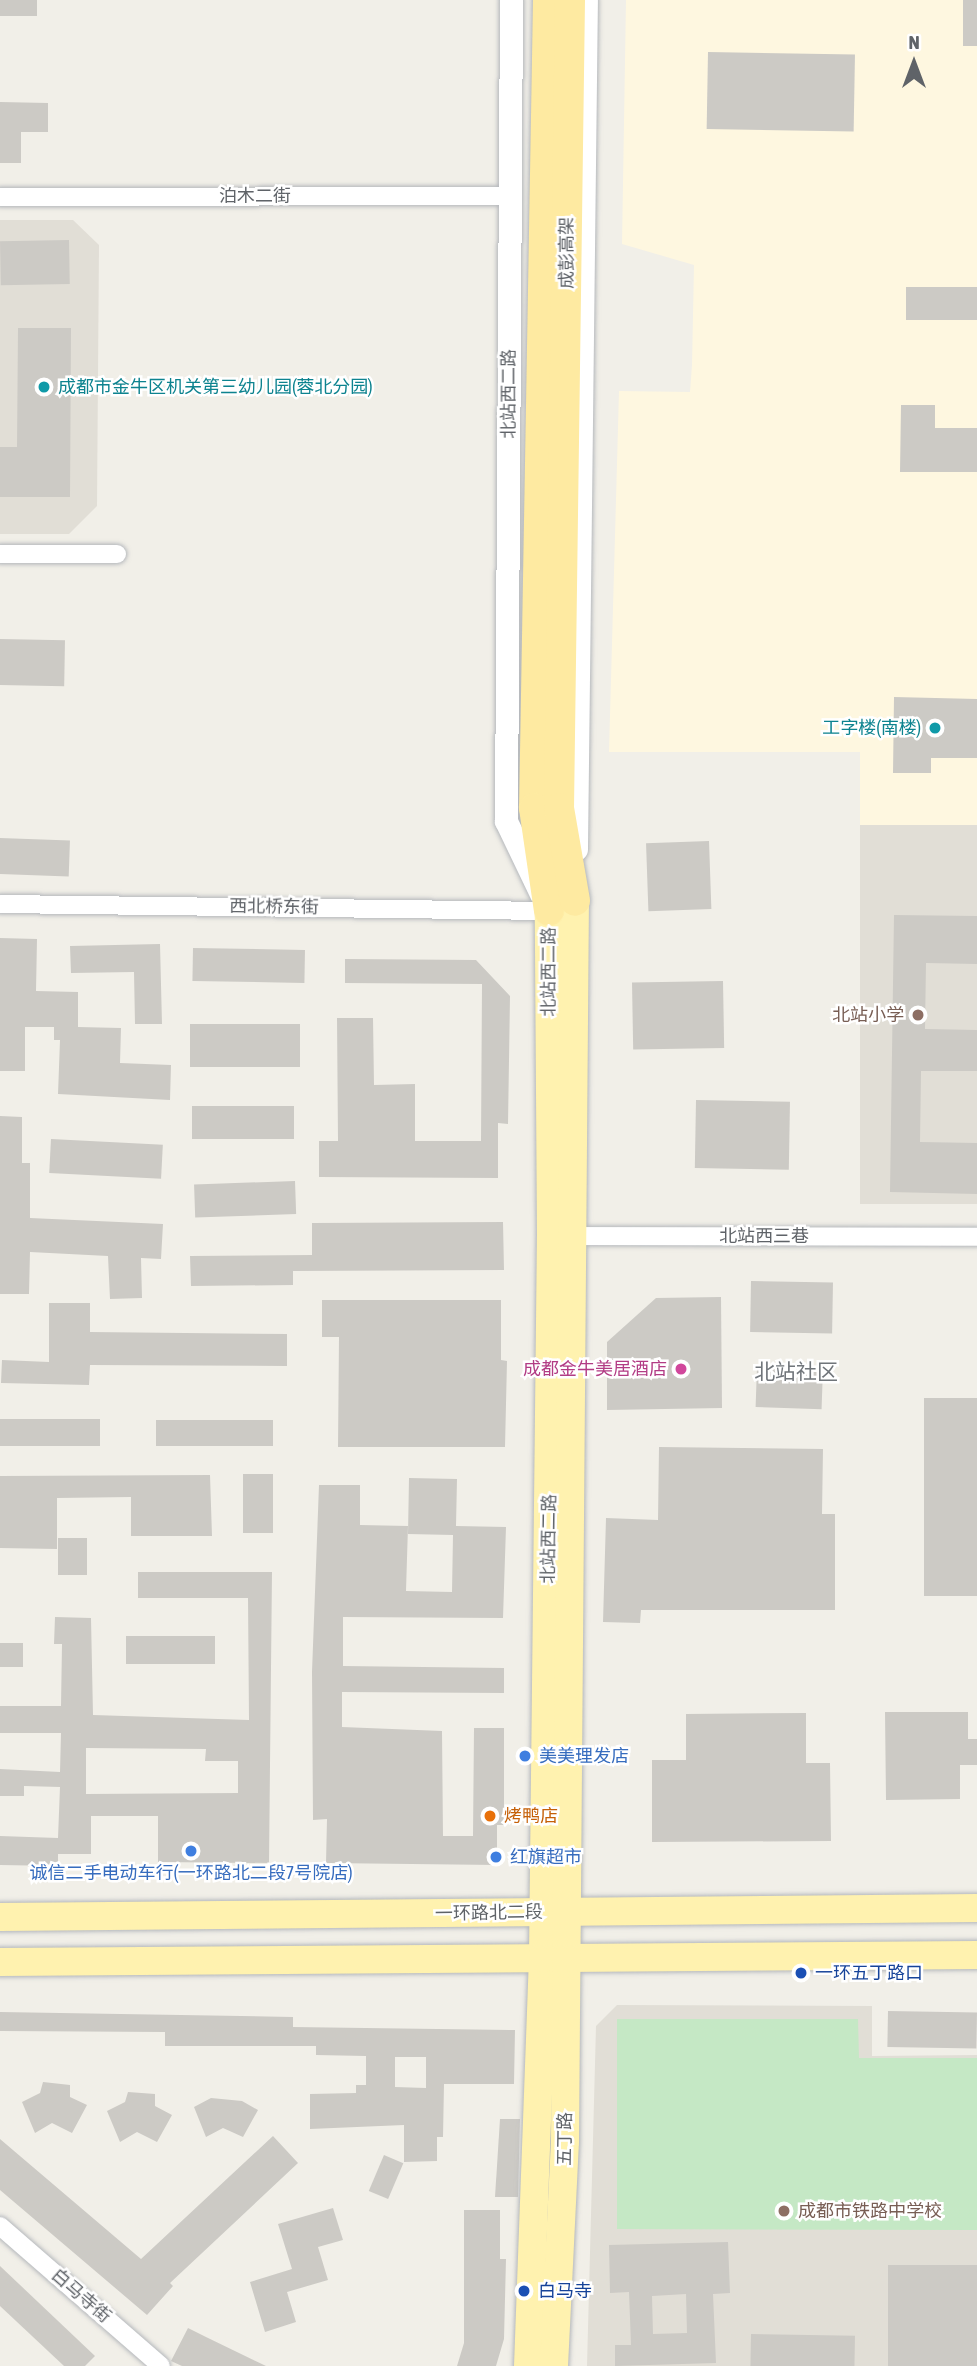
<!DOCTYPE html>
<html>
<head>
<meta charset="utf-8">
<style>
  body { margin:0 }
  #map { position:relative; width:977px; height:2366px; overflow:hidden; background:#f1efe8; font-family:"Asap Condensed","Noto Sans SC",sans-serif }
  div>[style] { position:absolute }
  .commercial>* { inset:0; background:#fef7e0 }
  .education>* { inset:0; background:#e1ded6; transform-origin:0 0 }
  .green>* { inset:0; background:#c5e8c5 }
  .building>* { inset:0; background:#cccac5; transform-origin:0 0 }
  .roads { filter:drop-shadow(0 0 2px #b5b8bc) drop-shadow(0 0 2px #b5b8bc) }
  .minor>* { height:18px; margin:-9px; padding:0 9px; transform-origin:9px; border-radius:9px; background:#fff }
  .tertiary>* { height:23px; margin:-11.5px; padding:0 11.5px; transform-origin:11.5px; border-radius:11.5px; background:#fff }
  .primary>* { height:28px; margin:-14px; padding:0 14px; transform-origin:14px; border-radius:14px; background:#fff2af }
  .trunk>* { height:30px; margin:-15px; padding:0 15px; transform-origin:15px; border-radius:15px; background:#feeaa1 }
  .dots>* { width:19px; height:19px; translate:-50% -50%; box-sizing:border-box; border:4px solid #fff; border-radius:50% }
  span { translate:-50% -50%; white-space:nowrap; text-align:center; line-height:1.15; -webkit-text-stroke:5px #fff; paint-order:stroke }
  .street-label { font-size:18px; color:#5f6368 }
  .culture-label { font-size:18px; color:#0d838f }
  .left { translate:0 -50%; text-align:left }
  .right { translate:-100% -50%; text-align:right }
  .education-label { font-size:18px; color:#785e54 }
  .hotel-label { font-size:18px; color:#b23c85 }
  .shop-label { font-size:18px; color:#366cbe }
  .food-label { font-size:18px; color:#c56008 }
  .transit-label { font-size:18px; color:#164399 }
  .quarter-label { font-size:21px; color:#70757a }
  .north { position:absolute; left:879px; top:28px; width:70px; height:70px; -webkit-text-stroke:5px #fff; paint-order:stroke; rotate:0deg; font-size:19px; font-weight:700; line-height:28px; text-align:center; color:#5f6368 }
  .north::after { content:''; display:block; margin:auto; width:24px; height:32px; background:#5f6368; clip-path:polygon(50% 0,100% 100%,50% 72%,0 100%) }
</style>
</head>
<body>
<div id="map">
  <div class="commercial">
    <i style="clip-path:polygon(626px 0,977px 0,977px 825px,860px 825px,860px 752px,609px 752px,619px 391px,690px 392px,692px 365px,694px 265px,622px 244px)"></i>
  </div>
  <div class="education">
    <i style="clip-path:polygon(0 220px,73px 220px,99px 245px,97px 506px,69px 534px,0 534px)"></i>
    <i style="left:860px;top:825px;width:117px;height:379px"></i>
    <i style="clip-path:polygon(617px 2005px,872px 2006px,872px 2056px,977px 2055px,977px 2366px,587px 2366px,596px 2026px)"></i>
  </div>
  <div class="green">
    <i style="clip-path:polygon(617px 2019px,858px 2019px,859px 2058px,977px 2058px,977px 2230px,617px 2229px)"></i>
  </div>
  <div class="building">
    <i style="left:0;top:0;width:37px;height:16px"></i>
    <i style="left:963px;top:0;width:14px;height:46px"></i>
    <i style="left:708px;top:52px;width:147px;height:77px;rotate:1deg"></i>
    <i style="clip-path:polygon(0 102px,48px 103px,48px 132px,21px 132px,21px 163px,0 163px)"></i>
    <i style="left:69px;top:240px;width:44px;height:69px;rotate:89deg"></i>
    <i style="left:977px;top:287px;width:33px;height:71px;rotate:90deg"></i>
    <i style="clip-path:polygon(18px 328px,71px 328px,70px 497px,0 497px,0 447px,17px 447px)"></i>
    <i style="clip-path:polygon(901px 405px,935px 405px,935px 428px,977px 428px,977px 472px,900px 472px)"></i>
    <i style="left:0;top:639px;width:65px;height:46px;rotate:1deg"></i>
    <i style="clip-path:polygon(894px 697px,977px 699px,977px 758px,931px 758px,931px 773px,893px 773px)"></i>
    <i style="left:0;top:838px;width:70px;height:36px;rotate:2deg"></i>
    <i style="left:709px;top:841px;width:68px;height:63px;rotate:88deg"></i>
    <i style="clip-path:polygon(894px 915px,977px 916px,977px 964px,926px 963px,925px 1029px,977px 1030px,977px 1071px,921px 1071px,920px 1142px,977px 1143px,977px 1194px,890px 1192px)"></i>
    <i style="clip-path:polygon(0 938px,37px 939px,36px 991px,78px 992px,78px 1027px,121px 1028px,120px 1063px,171px 1065px,170px 1100px,58px 1094px,60px 1040px,54px 1040px,54px 1027px,25px 1027px,25px 1071px,0 1071px)"></i>
    <i style="clip-path:polygon(160px 944px,162px 1024px,135px 1024px,134px 972px,71px 973px,70px 946px)"></i>
    <i style="left:193px;top:948px;width:112px;height:33px;rotate:1deg"></i>
    <i style="clip-path:polygon(345px 959px,476px 960px,510px 996px,508px 1124px,498px 1123px,498px 1178px,319px 1177px,319px 1141px,338px 1141px,337px 1018px,373px 1018px,374px 1085px,415px 1084px,415px 1141px,481px 1141px,482px 984px,345px 983px)"></i>
    <i style="left:723px;top:981px;width:67px;height:91px;rotate:89deg"></i>
    <i style="left:190px;top:1024px;width:110px;height:43px"></i>
    <i style="left:696px;top:1100px;width:94px;height:68px;rotate:1deg"></i>
    <i style="left:192px;top:1106px;width:102px;height:33px"></i>
    <i style="clip-path:polygon(0 1116px,22px 1117px,22px 1163px,30px 1163px,30px 1218px,163px 1224px,161px 1259px,141px 1258px,142px 1298px,110px 1299px,108px 1256px,30px 1252px,29px 1294px,0 1294px)"></i>
    <i style="left:51px;top:1139px;width:112px;height:34px;rotate:3deg"></i>
    <i style="left:295px;top:1181px;width:33px;height:101px;rotate:88deg"></i>
    <i style="clip-path:polygon(503px 1222px,504px 1270px,293px 1271px,293px 1285px,191px 1286px,190px 1256px,312px 1255px,312px 1223px)"></i>
    <i style="left:751px;top:1281px;width:82px;height:51px;rotate:1deg"></i>
    <i style="clip-path:polygon(721px 1297px,722px 1408px,607px 1410px,607px 1342px,656px 1298px)"></i>
    <i style="clip-path:polygon(322px 1300px,501px 1300px,501px 1360px,507px 1361px,505px 1447px,338px 1447px,339px 1337px,322px 1337px)"></i>
    <i style="clip-path:polygon(49px 1303px,90px 1303px,90px 1332px,287px 1334px,287px 1366px,90px 1365px,89px 1385px,1px 1383px,2px 1360px,49px 1362px)"></i>
    <i style="left:757px;top:1367px;width:66px;height:40px;rotate:2deg"></i>
    <i style="left:924px;top:1398px;width:53px;height:198px"></i>
    <i style="left:0;top:1419px;width:100px;height:27px"></i>
    <i style="left:156px;top:1420px;width:117px;height:26px"></i>
    <i style="clip-path:polygon(659px 1447px,823px 1449px,822px 1514px,835px 1514px,835px 1610px,641px 1610px,640px 1623px,603px 1622px,606px 1518px,658px 1520px)"></i>
    <i style="left:243px;top:1474px;width:30px;height:59px"></i>
    <i style="clip-path:polygon(210px 1475px,212px 1536px,131px 1536px,131px 1497px,57px 1498px,57px 1549px,0 1548px,0 1476px)"></i>
    <i style="clip-path:polygon(409px 1478px,457px 1479px,456px 1526px,506px 1527px,503px 1618px,343px 1617px,343px 1666px,504px 1668px,504px 1693px,342px 1692px,342px 1727px,442px 1731px,443px 1836px,473px 1836px,474px 1728px,504px 1728px,504px 1825px,497px 1825px,497px 1865px,326px 1863px,327px 1819px,313px 1820px,312px 1672px,319px 1485px,360px 1485px,360px 1525px,408px 1526px,406px 1591px,452px 1592px,453px 1535px,408px 1534px)"></i>
    <i style="left:58px;top:1538px;width:29px;height:37px"></i>
    <i style="clip-path:polygon(evenodd,138px 1572px,272px 1572px,269px 1863px,158px 1862px,158px 1816px,91px 1816px,91px 1854px,58px 1854px,58px 1866px,0 1865px,0 1836px,58px 1838px,60px 1787px,24px 1786px,24px 1796px,0 1796px,0 1769px,60px 1772px,61px 1733px,0 1733px,0 1706px,61px 1706px,62px 1644px,54px 1644px,55px 1617px,91px 1618px,93px 1715px,249px 1720px,248px 1598px,138px 1598px,138px 1572px,86px 1748px,206px 1749px,205px 1761px,238px 1761px,238px 1793px,86px 1794px,86px 1748px)"></i>
    <i style="left:126px;top:1636px;width:89px;height:28px"></i>
    <i style="left:0;top:1643px;width:23px;height:24px"></i>
    <i style="clip-path:polygon(885px 1712px,968px 1712px,968px 1739px,977px 1739px,977px 1765px,960px 1765px,960px 1799px,886px 1800px)"></i>
    <i style="clip-path:polygon(806px 1713px,806px 1763px,830px 1763px,831px 1841px,652px 1842px,652px 1760px,686px 1760px,686px 1714px)"></i>
    <i style="left:888px;top:2011px;width:89px;height:36px;rotate:1deg"></i>
    <i style="clip-path:polygon(evenodd,0 2012px,293px 2017px,293px 2027px,515px 2030px,514px 2084px,444px 2084px,443px 2137px,437px 2137px,437px 2161px,404px 2162px,404px 2125px,310px 2129px,310px 2094px,356px 2093px,356px 2085px,366px 2085px,366px 2056px,316px 2055px,316px 2046px,165px 2046px,165px 2032px,0 2031px,0 2012px,395px 2057px,426px 2057px,426px 2088px,395px 2087px,395px 2057px)"></i>
    <i style="clip-path:polygon(43px 2082px,70px 2085px,70px 2097px,87px 2105px,72px 2133px,52px 2123px,35px 2133px,22px 2102px,40px 2093px)"></i>
    <i style="clip-path:polygon(128px 2092px,155px 2094px,155px 2106px,172px 2115px,157px 2142px,137px 2132px,120px 2142px,107px 2111px,125px 2102px)"></i>
    <i style="clip-path:polygon(211px 2098px,242px 2101px,258px 2110px,243px 2137px,223px 2128px,206px 2137px,194px 2107px)"></i>
    <i style="clip-path:polygon(500px 2119px,520px 2119px,518px 2197px,495px 2197px)"></i>
    <i style="clip-path:polygon(273px 2136px,298px 2163px,170px 2283px,173px 2286px,147px 2315px,0 2190px,0 2139px,141px 2259px)"></i>
    <i style="left:384px;top:2155px;width:21px;height:39px;rotate:23deg"></i>
    <i style="clip-path:polygon(333px 2208px,343px 2240px,318px 2247px,328px 2280px,287px 2292px,296px 2322px,265px 2332px,250px 2282px,292px 2269px,278px 2224px)"></i>
    <i style="clip-path:polygon(464px 2210px,500px 2210px,500px 2259px,506px 2259px,504px 2339px,496px 2366px,457px 2366px,464px 2343px)"></i>
    <i style="clip-path:polygon(evenodd,728px 2242px,730px 2293px,713px 2294px,716px 2363px,615px 2366px,615px 2345px,631px 2345px,629px 2292px,610px 2293px,609px 2245px,728px 2242px,686px 2294px,687px 2333px,653px 2334px,652px 2296px,686px 2294px)"></i>
    <i style="left:888px;top:2265px;width:89px;height:101px"></i>
    <i style="clip-path:polygon(0 2266px,95px 2356px,85px 2366px,64px 2366px,0 2306px)"></i>
    <i style="clip-path:polygon(188px 2328px,206px 2337px,266px 2366px,182px 2366px,171px 2361px)"></i>
    <i style="left:751px;top:2334px;width:104px;height:32px;rotate:1deg"></i>
  </div>
  <div class="roads">
    <div class="minor">
      <i style="left:0;top:197px;width:510px;rotate:-0.11deg"></i>
      <i style="left:0;top:554px;width:117px"></i>
      <i style="left:0;top:904px;width:549px;rotate:0.73deg"></i>
      <i style="left:565px;top:1236px;width:412px;rotate:0.1deg"></i>
      <i style="left:0;top:2226px;width:213px;rotate:41deg"></i>
    </div>
    <div class="tertiary">
      <i style="left:511px;top:0;width:821px;rotate:90.35deg"></i>
      <i style="left:506px;top:821px;width:79px;rotate:64.4deg"></i>
      <i style="left:576px;top:849px;width:849px;rotate:-89.33deg"></i>
    </div>
    <div class="primary">
      <i style="left:0;top:1917px;width:977px;rotate:-0.53deg"></i>
      <i style="left:0;top:1962px;width:977px;rotate:-0.41deg"></i>
      <i style="left:528px;top:2366px;width:408px;rotate:-87.9deg"></i>
      <i style="left:543px;top:1958px;width:722px;rotate:-89.37deg"></i>
      <i style="left:551px;top:1236px;width:325px;rotate:-90.4deg"></i>
      <i style="left:554px;top:2366px;width:225px;rotate:-87.2deg"></i>
      <i style="left:565px;top:2141px;width:1240px;rotate:-89.54deg"></i>
    </div>
    <div class="trunk">
      <i style="left:548px;top:0;width:808px;rotate:90.99deg"></i>
      <i style="left:534px;top:808px;width:104px;rotate:81.7deg"></i>
      <i style="left:570px;top:0;width:808px;rotate:90.78deg"></i>
      <i style="left:559px;top:808px;width:94px;rotate:80.2deg"></i>
    </div>
  </div>
  <div class="dots">
    <i style="left:44px;top:387px;background:#0f9aa8"></i>
    <i style="left:935px;top:728px;background:#0f9aa8"></i>
    <i style="left:918px;top:1015px;background:#8d6e63"></i>
    <i style="left:681px;top:1369px;background:#d1479c"></i>
    <i style="left:525px;top:1756px;background:#3f7fe0"></i>
    <i style="left:490px;top:1816px;background:#e8710a"></i>
    <i style="left:191px;top:1851px;background:#3f7fe0"></i>
    <i style="left:496px;top:1857px;background:#3f7fe0"></i>
    <i style="left:801px;top:1973px;background:#1a4fb4"></i>
    <i style="left:784px;top:2211px;background:#8d6e63"></i>
    <i style="left:524px;top:2291px;background:#1a4fb4"></i>
  </div>
  <div class="street-label">
    <span style="left:255px;top:196px">泊木二街</span>
    <span style="left:567px;top:253px;rotate:-90deg">成彭高架</span>
    <span style="left:509px;top:394px;rotate:-90deg">北站西二路</span>
    <span style="left:274px;top:907px;rotate:1deg">西北桥东街</span>
    <span style="left:549px;top:972px;rotate:-90deg">北站西二路</span>
    <span style="left:764px;top:1236px">北站西三巷</span>
    <span style="left:549px;top:1539px;rotate:-89deg">北站西二路</span>
    <span style="left:489px;top:1913px;rotate:-1deg">一环路北二段</span>
    <span style="left:565px;top:2139px;rotate:-89deg">五丁路</span>
    <span style="left:81px;top:2296px;rotate:41deg">白马寺街</span>
  </div>
  <div class="culture-label">
    <span class="left" style="left:58px;top:387px">成都市金牛区机关第三幼儿园(蓉北分园)</span>
    <span class="right" style="left:921px;top:728px">工字楼(南楼)</span>
  </div>
  <div class="education-label">
    <span class="right" style="left:904px;top:1015px">北站小学</span>
    <span class="left" style="left:798px;top:2211px">成都市铁路中学校</span>
  </div>
  <div class="hotel-label">
    <span class="right" style="left:667px;top:1369px">成都金牛美居酒店</span>
  </div>
  <div class="shop-label">
    <span class="left" style="left:539px;top:1756px">美美理发店</span>
    <span class="left" style="left:510px;top:1857px">红旗超市</span>
    <span style="left:191px;top:1873px">诚信二手电动车行(一环路北二段7号院店)</span>
  </div>
  <div class="food-label">
    <span class="left" style="left:504px;top:1816px">烤鸭店</span>
  </div>
  <div class="transit-label">
    <span class="left" style="left:815px;top:1973px">一环五丁路口</span>
    <span class="left" style="left:538px;top:2291px">白马寺</span>
  </div>
  <div class="quarter-label">
    <span style="left:796px;top:1371px">北站社区</span>
  </div>
  <div class="north">N</div>
</div>
</body>
</html>
